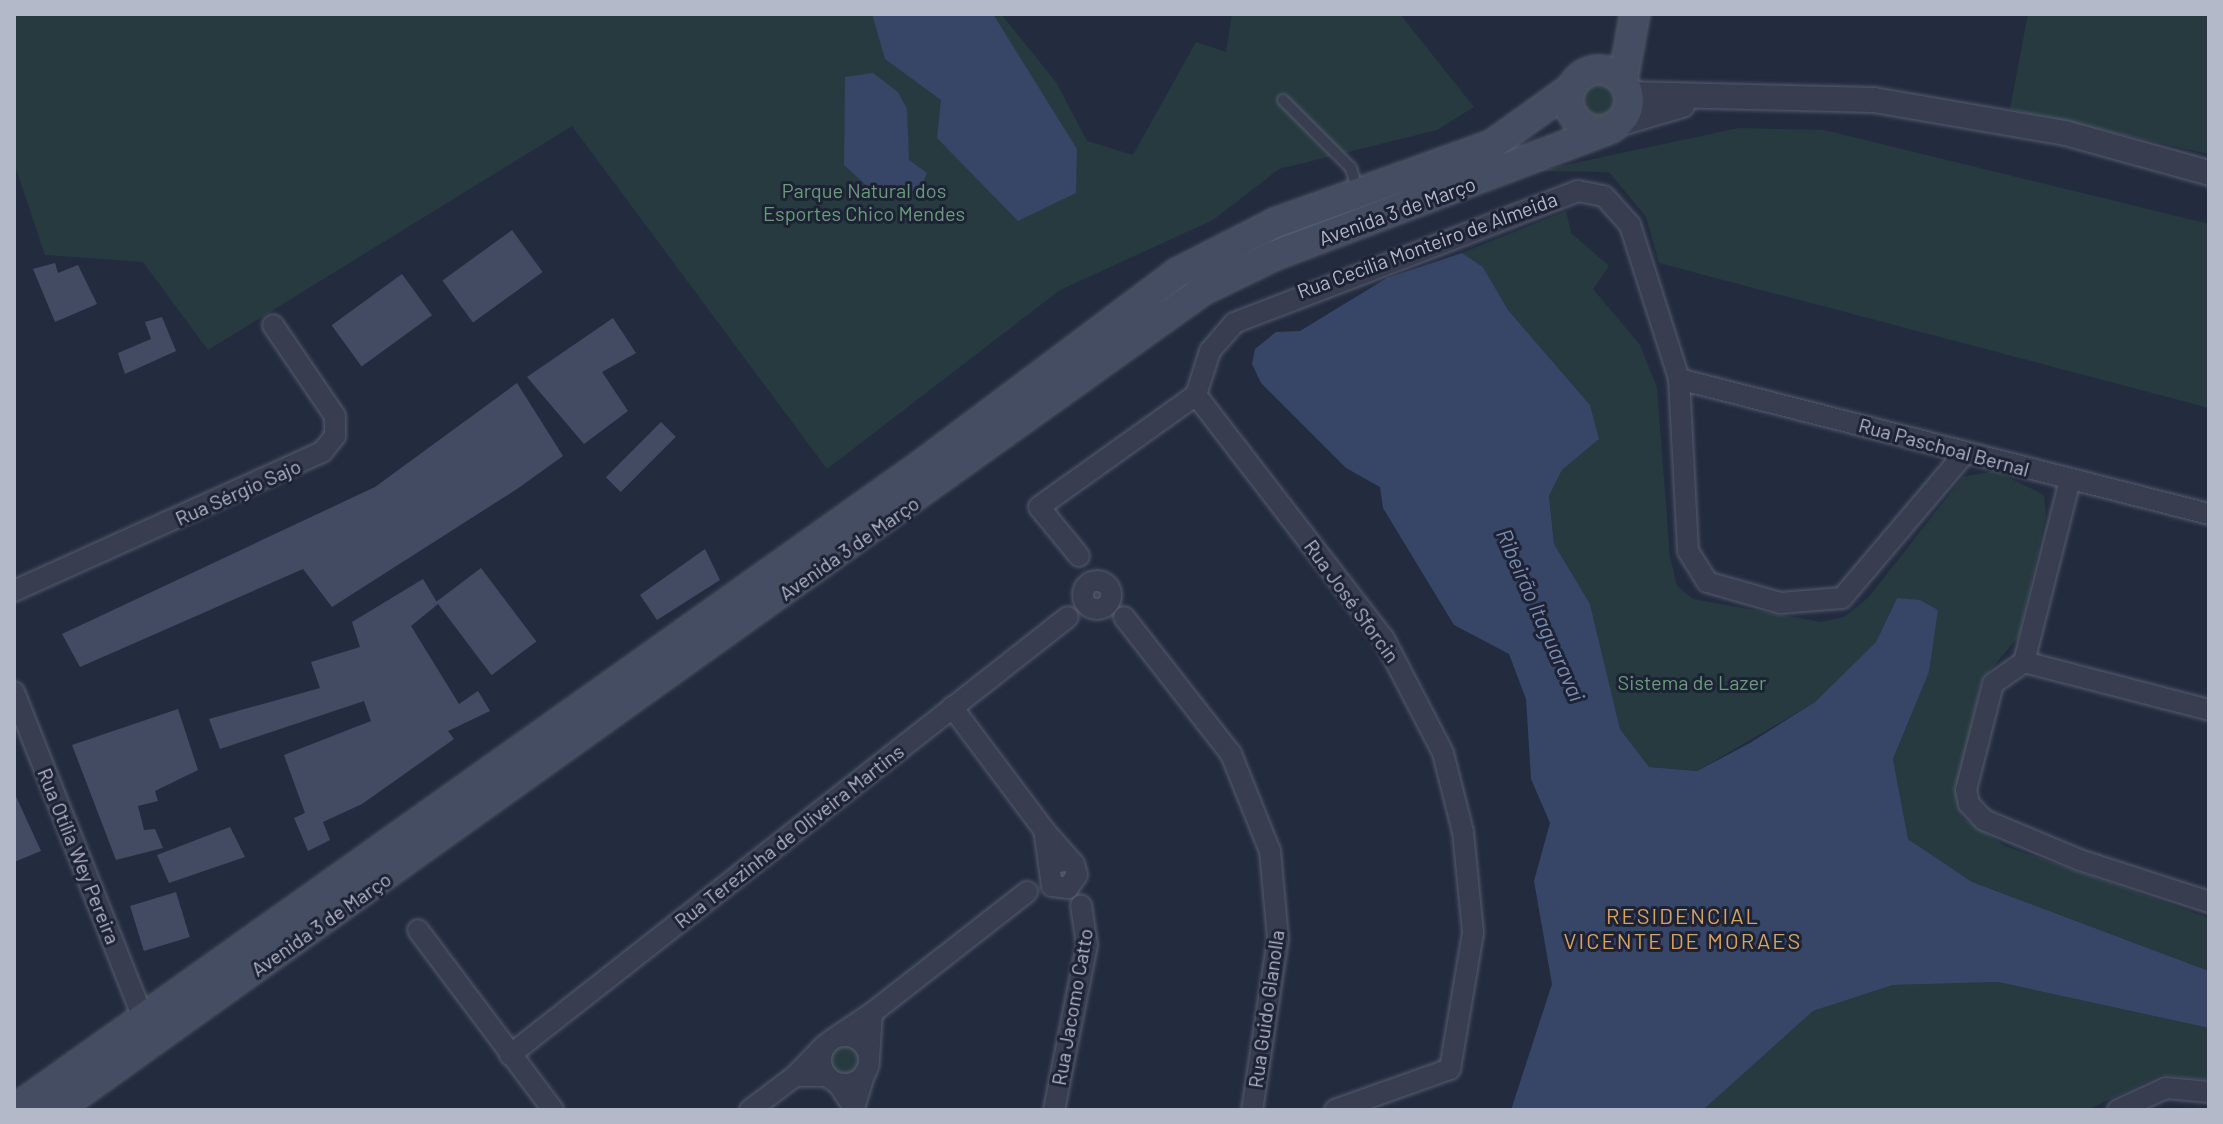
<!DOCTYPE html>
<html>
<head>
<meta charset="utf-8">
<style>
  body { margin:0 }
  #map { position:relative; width:2223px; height:1124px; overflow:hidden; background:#232c3f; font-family:Barlow,sans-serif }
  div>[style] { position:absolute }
  .green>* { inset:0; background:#263a40 }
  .round { border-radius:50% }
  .water>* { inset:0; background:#374566 }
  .building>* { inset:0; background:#424b61; transform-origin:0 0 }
  .roads { filter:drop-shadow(0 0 2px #565c6d) drop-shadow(0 0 2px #565c6d) }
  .service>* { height:10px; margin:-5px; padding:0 5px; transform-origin:5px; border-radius:5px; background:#383e4f }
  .minor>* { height:20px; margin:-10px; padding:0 10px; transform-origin:10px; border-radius:10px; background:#383e4f }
  .minor>.ring { margin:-10px; padding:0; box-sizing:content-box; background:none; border:20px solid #383e4f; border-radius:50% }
  .tertiary>* { height:24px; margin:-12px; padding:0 12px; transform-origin:12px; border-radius:12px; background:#383e4f }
  .secondary>* { height:28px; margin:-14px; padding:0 14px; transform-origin:14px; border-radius:14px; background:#454d62 }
  .secondary>.ring { margin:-14px; padding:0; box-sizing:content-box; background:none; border:28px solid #454d62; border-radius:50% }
  span { translate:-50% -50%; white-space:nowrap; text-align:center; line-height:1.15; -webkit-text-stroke:6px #1d2334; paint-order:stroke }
  .park-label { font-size:20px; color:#6a9b7b }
  .street-label { font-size:20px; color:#b4b9ca }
  .water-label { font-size:22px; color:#7b8cb2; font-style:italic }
  .neighbourhood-label { font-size:22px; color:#d8a261; letter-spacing:2px }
  .frame { position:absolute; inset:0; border:16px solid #b4b9ca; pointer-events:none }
</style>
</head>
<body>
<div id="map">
  <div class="green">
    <i style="clip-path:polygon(14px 14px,1001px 14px,1056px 82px,1087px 141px,1133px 155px,1196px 42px,1226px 52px,1232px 14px,1400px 14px,1474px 107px,1437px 130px,1279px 169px,1213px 220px,1060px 290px,827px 469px,572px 126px,208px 350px,143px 262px,45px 255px,14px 163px)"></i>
    <i style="clip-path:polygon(2028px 14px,2209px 14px,2209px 154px,2010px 109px)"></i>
    <i class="round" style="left:1577px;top:80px;width:40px;height:40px"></i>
    <i style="clip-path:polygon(1739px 128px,1824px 130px,2209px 224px,2209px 408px,1659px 263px,1646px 217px,1609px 172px,1537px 171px)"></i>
    <i style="clip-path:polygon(1566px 211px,1571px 233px,1609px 266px,1593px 289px,1640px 345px,1657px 388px,1670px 557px,1677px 586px,1693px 599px,1821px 622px,1844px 617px,1868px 598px,1963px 477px,1995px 471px,2044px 495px,2046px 515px,2019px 636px,1981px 681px,1957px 794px,1962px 817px,2005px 846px,2209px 918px,2209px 971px,1972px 882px,1908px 839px,1893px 759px,1929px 672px,1937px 610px,1897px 598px,1876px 642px,1815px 702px,1697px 771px,1649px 767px,1620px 729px,1590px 604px,1554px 544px,1549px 496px,1562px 470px,1599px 439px,1590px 405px,1508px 310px,1483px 267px,1462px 253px)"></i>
    <i style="clip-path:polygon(1998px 982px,2209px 1028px,2209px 1080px,2161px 1075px,2087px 1110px,1703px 1110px,1813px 1011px,1893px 985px)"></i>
    <i class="round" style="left:826px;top:1041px;width:38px;height:38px"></i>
  </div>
  <div class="water">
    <i style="clip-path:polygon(872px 14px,993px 14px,1077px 149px,1076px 193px,1018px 221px,937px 138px,941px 100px,885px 59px)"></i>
    <i style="clip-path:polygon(873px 73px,898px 92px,907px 109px,909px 160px,927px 173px,920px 189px,881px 199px,844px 165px,845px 77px)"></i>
    <i style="clip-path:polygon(1462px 253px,1483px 267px,1508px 310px,1590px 405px,1599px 439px,1562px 470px,1549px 496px,1554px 544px,1590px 604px,1620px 729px,1649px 767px,1697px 771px,1750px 743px,1815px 702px,1876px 642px,1897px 598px,1920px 600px,1938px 610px,1929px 672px,1893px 759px,1908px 839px,1972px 882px,2209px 971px,2209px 1028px,1998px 982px,1893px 985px,1813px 1011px,1703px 1110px,1511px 1110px,1552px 984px,1534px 881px,1550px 823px,1531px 779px,1526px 699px,1509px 654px,1454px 625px,1383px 508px,1380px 487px,1346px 468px,1261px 383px,1252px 364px,1255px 349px,1276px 332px,1300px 331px,1387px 278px)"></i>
  </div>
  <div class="building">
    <i style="left:512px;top:230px;width:52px;height:86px;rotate:54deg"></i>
    <i style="clip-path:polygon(55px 263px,58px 273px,78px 265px,97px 304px,55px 322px,33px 269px)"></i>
    <i style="left:402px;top:274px;width:51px;height:87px;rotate:54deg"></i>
    <i style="clip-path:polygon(162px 317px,176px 351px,125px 374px,118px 353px,151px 339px,145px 322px)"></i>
    <i style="clip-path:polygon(613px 318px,636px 353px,602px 372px,628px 411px,584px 444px,527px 377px)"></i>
    <i style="clip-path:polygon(517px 383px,563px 456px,517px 489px,332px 607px,303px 569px,80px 667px,62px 634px,375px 487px)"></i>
    <i style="left:661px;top:422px;width:21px;height:78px;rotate:45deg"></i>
    <i style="clip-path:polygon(705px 549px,720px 580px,657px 620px,640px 595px)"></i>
    <i style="left:481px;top:568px;width:92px;height:56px;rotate:53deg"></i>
    <i style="clip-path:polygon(423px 579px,438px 604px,411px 626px,459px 704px,478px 691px,490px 711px,448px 731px,454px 739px,362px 804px,323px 822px,330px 840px,308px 851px,294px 818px,305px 813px,284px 755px,371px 721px,364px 701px,220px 749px,209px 719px,320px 688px,311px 662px,360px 647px,352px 622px)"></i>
    <i style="clip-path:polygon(178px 709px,198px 770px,155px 791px,158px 801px,138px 806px,144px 830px,155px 829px,163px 848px,116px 860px,72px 745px)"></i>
    <i style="clip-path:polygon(14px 792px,41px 851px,14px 862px)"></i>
    <i style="clip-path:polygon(230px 827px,245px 857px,169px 883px,157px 855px)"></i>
    <i style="left:176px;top:892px;width:47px;height:48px;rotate:73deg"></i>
  </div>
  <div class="roads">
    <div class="service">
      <i style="left:1283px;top:100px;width:96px;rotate:45deg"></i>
      <i style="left:1351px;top:168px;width:22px;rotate:74deg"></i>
    </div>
    <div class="minor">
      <i style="left:1679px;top:379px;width:547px;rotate:14.29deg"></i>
      <i style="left:1196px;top:395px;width:308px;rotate:52.4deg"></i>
      <i style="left:1384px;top:639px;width:128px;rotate:62.6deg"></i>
      <i style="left:1443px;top:753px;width:81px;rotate:75.8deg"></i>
      <i style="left:1463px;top:832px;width:101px;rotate:84.3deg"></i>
      <i style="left:1473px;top:933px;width:138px;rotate:99.6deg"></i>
      <i style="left:1450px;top:1069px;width:122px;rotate:160.4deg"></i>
      <i style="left:1079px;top:556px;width:63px;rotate:-129.2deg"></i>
      <i style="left:1039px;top:507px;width:193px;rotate:-35.5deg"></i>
      <i style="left:1196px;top:395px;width:46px;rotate:-72.3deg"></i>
      <i style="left:1210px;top:351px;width:37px;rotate:-49deg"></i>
      <i style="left:1234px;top:323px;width:368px;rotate:-21deg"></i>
      <i style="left:1578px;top:191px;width:26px;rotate:11deg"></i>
      <i style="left:1604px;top:196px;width:39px;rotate:48deg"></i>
      <i style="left:1630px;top:225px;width:162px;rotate:72.3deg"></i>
      <i style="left:1679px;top:379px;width:172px;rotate:87deg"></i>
      <i style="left:1688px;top:551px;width:36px;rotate:58deg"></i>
      <i style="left:1707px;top:582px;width:76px;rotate:16deg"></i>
      <i style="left:1780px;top:603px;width:62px;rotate:-4.6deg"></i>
      <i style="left:1842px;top:598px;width:190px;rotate:-49.7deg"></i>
      <i class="ring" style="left:1083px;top:581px;width:8px;height:8px"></i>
      <i style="left:14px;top:591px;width:338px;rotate:-24.3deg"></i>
      <i style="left:322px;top:452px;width:21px;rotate:-51deg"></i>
      <i style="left:335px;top:436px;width:20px;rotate:-90deg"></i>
      <i style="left:335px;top:416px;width:110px;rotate:-124.3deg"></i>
      <i style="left:1124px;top:617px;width:174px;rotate:52deg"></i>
      <i style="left:1231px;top:754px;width:105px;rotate:68.1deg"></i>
      <i style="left:1270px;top:851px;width:88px;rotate:84.8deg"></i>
      <i style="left:1278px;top:939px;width:173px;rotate:98.6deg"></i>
      <i style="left:2024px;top:662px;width:38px;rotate:145deg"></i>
      <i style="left:1993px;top:684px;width:109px;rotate:104.3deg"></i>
      <i style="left:1966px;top:790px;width:14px;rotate:78deg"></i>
      <i style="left:1969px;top:804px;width:22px;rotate:47deg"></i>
      <i style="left:1984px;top:820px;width:104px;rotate:22.6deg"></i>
      <i style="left:2080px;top:860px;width:136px;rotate:18deg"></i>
      <i style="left:2024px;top:662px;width:191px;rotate:14.5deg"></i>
      <i style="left:2024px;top:662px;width:188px;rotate:-75.8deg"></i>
      <i style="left:14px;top:692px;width:353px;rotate:68.4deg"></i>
      <i style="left:952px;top:707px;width:154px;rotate:53.2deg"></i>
      <i style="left:1049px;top:864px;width:34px;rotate:-98deg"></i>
      <i style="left:1044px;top:830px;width:45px;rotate:48.6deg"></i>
      <i style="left:1074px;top:864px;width:11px;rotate:75deg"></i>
      <i style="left:1077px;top:875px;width:16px;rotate:125deg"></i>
      <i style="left:1068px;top:888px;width:16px;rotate:-173deg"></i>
      <i style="left:1052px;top:886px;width:22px;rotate:-98deg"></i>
      <i style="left:1049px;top:864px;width:21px;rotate:-11deg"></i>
      <i style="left:418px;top:930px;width:225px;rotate:53.1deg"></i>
      <i style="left:872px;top:1013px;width:197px;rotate:-38deg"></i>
      <i class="ring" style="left:821px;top:1036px;width:28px;height:28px"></i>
      <i style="left:836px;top:1037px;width:43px;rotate:-33.7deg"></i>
      <i style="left:872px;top:1013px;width:45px;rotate:93.8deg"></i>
      <i style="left:825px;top:1045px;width:43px;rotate:134.1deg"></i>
      <i style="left:795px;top:1076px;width:31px"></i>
      <i style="left:510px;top:1055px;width:709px;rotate:-38.13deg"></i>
      <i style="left:838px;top:1084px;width:29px;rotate:56deg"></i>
      <i style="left:854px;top:1108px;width:37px;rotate:-73deg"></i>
      <i style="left:750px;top:1110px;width:56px;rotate:-37.1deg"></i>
      <i style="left:1054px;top:1110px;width:168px;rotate:-78.7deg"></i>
      <i style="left:1087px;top:945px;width:40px;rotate:-98.5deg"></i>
      <i style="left:2118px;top:1110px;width:53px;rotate:-24.6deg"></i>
      <i style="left:2166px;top:1088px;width:43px;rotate:5.3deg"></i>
    </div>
    <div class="tertiary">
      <i style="left:1629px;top:94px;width:245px;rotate:1.4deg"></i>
      <i style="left:1874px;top:100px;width:194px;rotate:9.8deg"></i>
      <i style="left:2065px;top:133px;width:149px;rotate:15.5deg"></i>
      <i style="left:1618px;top:124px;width:67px;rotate:-16.5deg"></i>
    </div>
    <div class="secondary">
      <i class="ring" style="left:1569px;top:70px;width:32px;height:32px"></i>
      <i style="left:1623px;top:80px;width:67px;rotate:-79.7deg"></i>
      <i style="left:14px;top:1110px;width:1115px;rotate:-35.4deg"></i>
      <i style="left:923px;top:464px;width:318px;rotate:-36.9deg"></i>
      <i style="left:1177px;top:273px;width:110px;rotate:-27deg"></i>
      <i style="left:1275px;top:223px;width:231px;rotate:-19.8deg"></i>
      <i style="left:1492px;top:145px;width:96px;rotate:-35.7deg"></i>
      <i style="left:56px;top:1110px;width:1410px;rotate:-35.56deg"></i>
      <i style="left:1203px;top:290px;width:78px;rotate:-25.9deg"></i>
      <i style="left:1273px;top:256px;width:361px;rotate:-20.7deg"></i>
    </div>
  </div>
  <div class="park-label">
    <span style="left:864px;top:202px">Parque Natural dos<br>Esportes Chico Mendes</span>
    <span style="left:1692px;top:682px">Sistema de Lazer</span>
  </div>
  <div class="street-label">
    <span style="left:1397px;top:211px;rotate:-20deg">Avenida 3 de Março</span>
    <span style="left:1427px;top:245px;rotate:-20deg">Rua Cecília Monteiro de Almeida</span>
    <span style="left:1944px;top:447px;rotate:15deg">Rua Paschoal Bernal</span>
    <span style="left:238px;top:492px;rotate:-24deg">Rua Sérgio Sajo</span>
    <span style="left:849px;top:548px;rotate:-35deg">Avenida 3 de Março</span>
    <span style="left:1352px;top:601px;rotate:54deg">Rua José Sforcin</span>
    <span style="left:789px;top:836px;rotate:-38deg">Rua Terezinha de Oliveira Martins</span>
    <span style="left:79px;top:856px;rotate:68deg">Rua Otília Wey Pereira</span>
    <span style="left:321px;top:924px;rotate:-35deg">Avenida 3 de Março</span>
    <span style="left:1072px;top:1007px;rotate:-80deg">Rua Jacomo Catto</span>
    <span style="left:1266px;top:1009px;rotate:-82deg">Rua Guido Glanolla</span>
  </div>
  <div class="water-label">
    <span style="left:1541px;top:615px;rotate:66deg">Ribeirão Itaguaravai</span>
  </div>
  <div class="neighbourhood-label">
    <span style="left:1683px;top:928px">RESIDENCIAL<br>VICENTE DE MORAES</span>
  </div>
  <div class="frame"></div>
</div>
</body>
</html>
